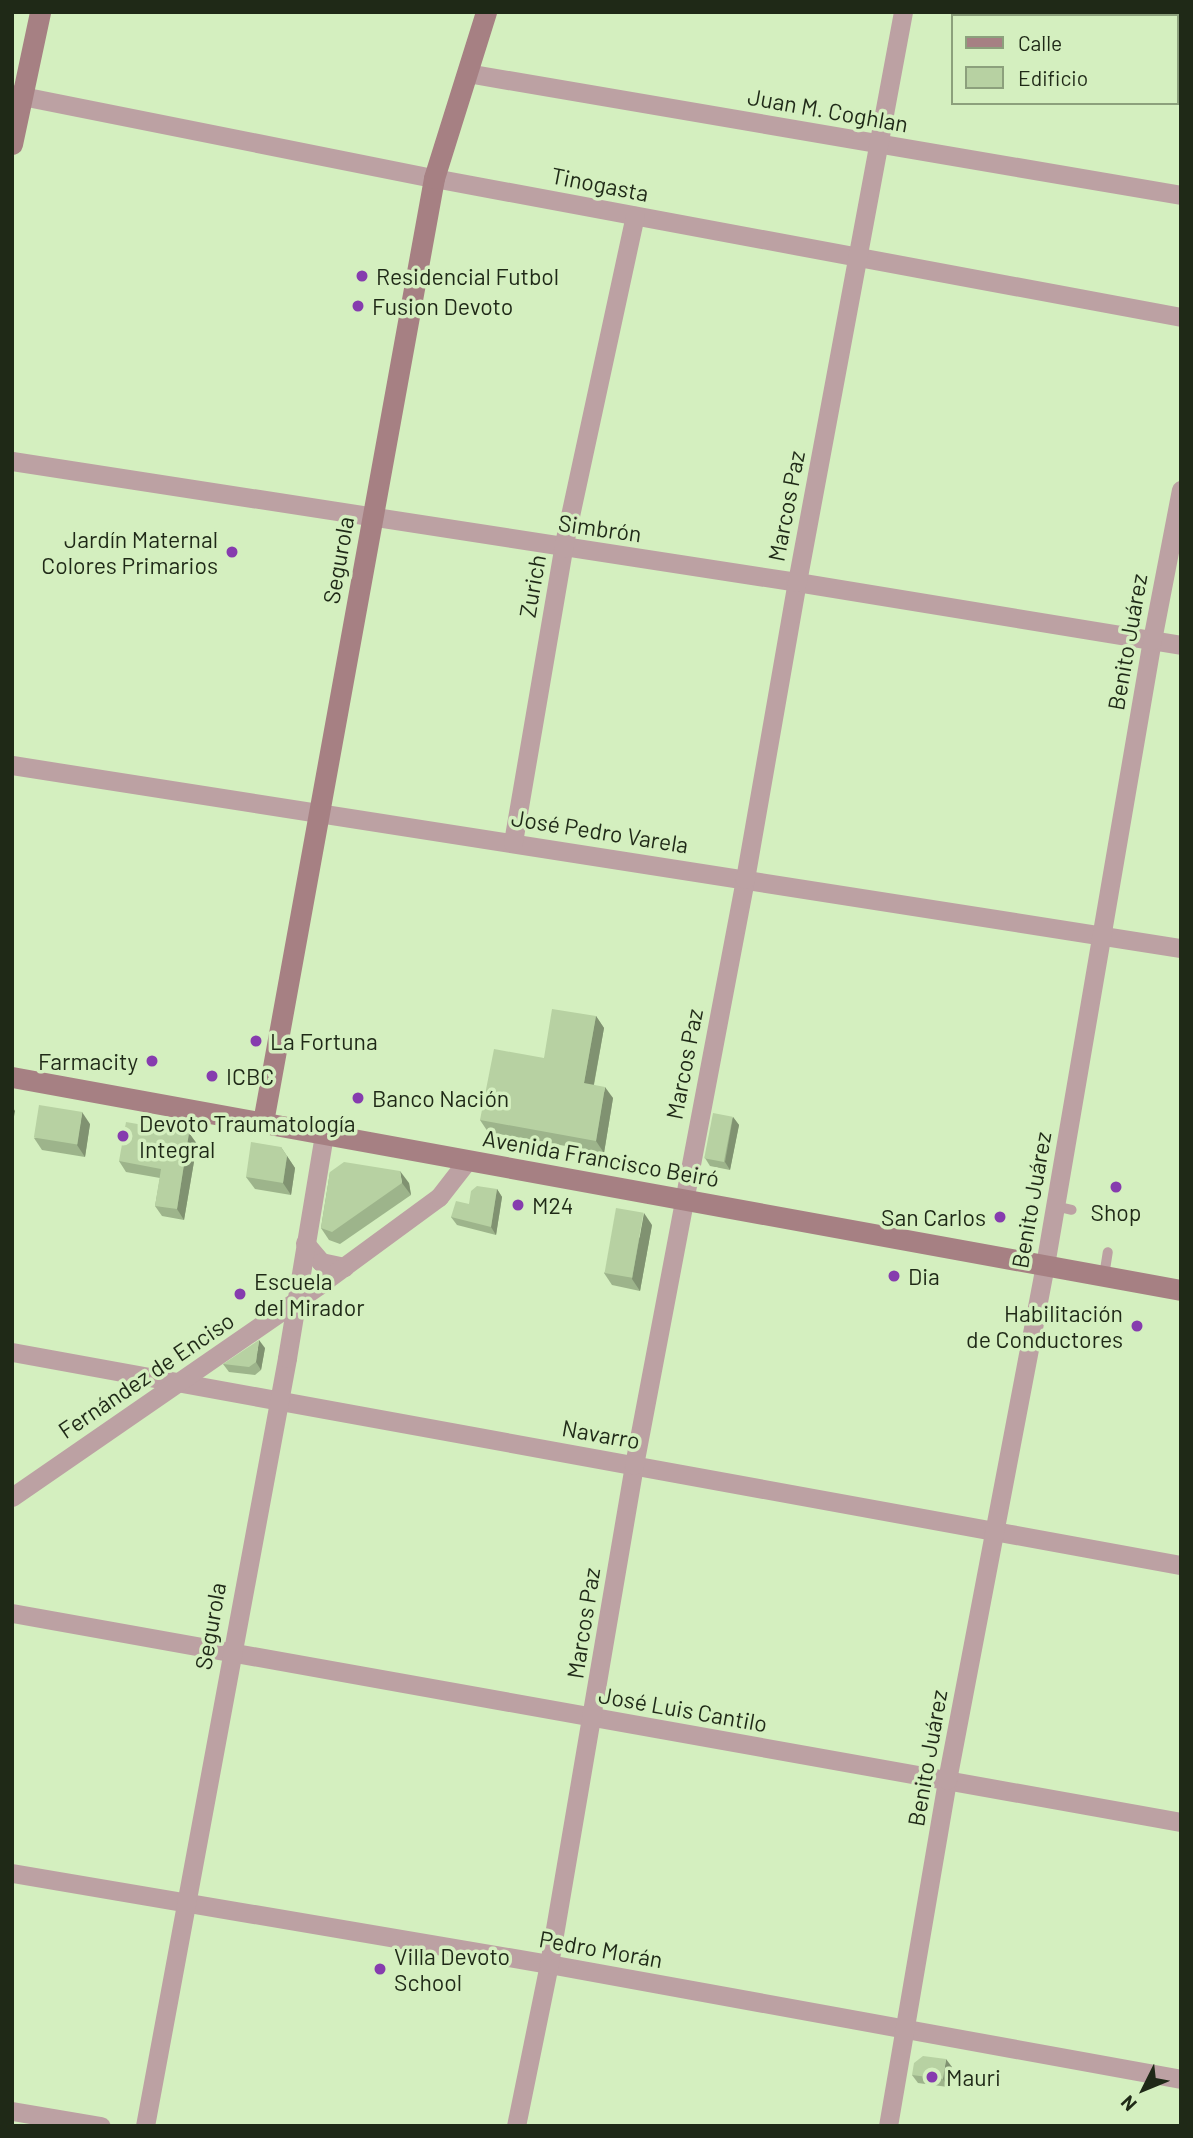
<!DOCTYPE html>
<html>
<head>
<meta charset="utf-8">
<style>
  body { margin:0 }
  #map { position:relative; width:1193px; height:2138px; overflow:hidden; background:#d4efbf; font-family:Barlow,sans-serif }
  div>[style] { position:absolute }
  .lane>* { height:10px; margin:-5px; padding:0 5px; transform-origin:5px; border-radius:5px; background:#bca1a3 }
  .street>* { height:19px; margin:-9.5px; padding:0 9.5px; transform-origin:9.5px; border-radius:9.5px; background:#bca1a3 }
  .secondary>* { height:21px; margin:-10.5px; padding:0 10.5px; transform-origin:10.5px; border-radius:10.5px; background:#a68083 }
  .wall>* { inset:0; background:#9db48b }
  .shaded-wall>* { inset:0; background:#809271 }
  .building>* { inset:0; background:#b7d1a2; transform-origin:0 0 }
  .dots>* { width:19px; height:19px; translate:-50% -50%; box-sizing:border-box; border:4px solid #d4efbf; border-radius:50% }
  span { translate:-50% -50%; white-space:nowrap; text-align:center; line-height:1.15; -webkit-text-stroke:7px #d4efbf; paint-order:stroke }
  .street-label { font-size:23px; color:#1f2917 }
  .poi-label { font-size:23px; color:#1f2917 }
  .left { translate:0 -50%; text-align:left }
  .right { translate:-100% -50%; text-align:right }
  .frame { position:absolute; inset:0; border:14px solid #1f2917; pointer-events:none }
  .legend { position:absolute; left:951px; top:14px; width:228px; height:91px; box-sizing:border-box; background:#d4efbf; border:2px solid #8ca07c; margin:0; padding:9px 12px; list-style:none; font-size:21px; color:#1f2917 }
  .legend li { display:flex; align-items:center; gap:14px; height:35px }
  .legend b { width:35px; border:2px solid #8ca07c }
  .north { position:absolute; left:1109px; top:2054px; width:70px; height:70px; -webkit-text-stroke:5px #d4efbf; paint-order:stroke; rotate:227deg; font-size:19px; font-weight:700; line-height:28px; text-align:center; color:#1f2917 }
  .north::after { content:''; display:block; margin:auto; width:24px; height:32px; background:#1f2917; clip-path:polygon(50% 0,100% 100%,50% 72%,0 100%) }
</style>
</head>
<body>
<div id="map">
  <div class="lane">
    <i style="left:1055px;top:1206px;width:17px;rotate:13deg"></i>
    <i style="left:1104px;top:1276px;width:24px;rotate:-81deg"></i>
  </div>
  <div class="street">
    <i style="left:1046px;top:12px;width:19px;rotate:12deg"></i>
    <i style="left:1177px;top:36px;width:4px"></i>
    <i style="left:467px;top:73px;width:724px;rotate:9.7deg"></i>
    <i style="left:12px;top:94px;width:430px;rotate:11.3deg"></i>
    <i style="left:434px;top:178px;width:760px;rotate:10.54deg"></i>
    <i style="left:12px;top:461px;width:794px;rotate:8.76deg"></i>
    <i style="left:797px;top:582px;width:389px;rotate:9.3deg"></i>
    <i style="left:12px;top:765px;width:1183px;rotate:8.9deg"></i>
    <i style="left:513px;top:842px;width:298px;rotate:-80.3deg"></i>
    <i style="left:563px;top:548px;width:340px;rotate:-77.8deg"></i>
    <i style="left:305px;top:1243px;width:25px;rotate:50deg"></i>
    <i style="left:321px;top:1262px;width:24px;rotate:12deg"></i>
    <i style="left:12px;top:1352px;width:1188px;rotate:10.33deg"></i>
    <i style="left:12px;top:1497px;width:373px;rotate:-34.6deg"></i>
    <i style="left:319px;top:1285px;width:149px;rotate:-36.3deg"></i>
    <i style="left:439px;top:1197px;width:46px;rotate:-52.1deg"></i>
    <i style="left:12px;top:1613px;width:1188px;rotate:10.14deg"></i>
    <i style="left:12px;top:1873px;width:545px;rotate:9.62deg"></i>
    <i style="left:549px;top:1964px;width:642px;rotate:10.31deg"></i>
    <i style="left:12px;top:2111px;width:90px;rotate:9.6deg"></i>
    <i style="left:145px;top:2126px;width:781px;rotate:-79.52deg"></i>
    <i style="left:287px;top:1358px;width:226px;rotate:-80.6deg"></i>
    <i style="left:516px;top:2126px;width:165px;rotate:-78.5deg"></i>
    <i style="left:549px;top:1964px;width:506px;rotate:-80.33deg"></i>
    <i style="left:634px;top:1465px;width:596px;rotate:-79.27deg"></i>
    <i style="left:745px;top:879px;width:302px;rotate:-80.1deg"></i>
    <i style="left:797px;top:582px;width:580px;rotate:-79.47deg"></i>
    <i style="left:888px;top:2126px;width:351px;rotate:-80.3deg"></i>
    <i style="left:947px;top:1780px;width:524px;rotate:-79.23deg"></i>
    <i style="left:1045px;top:1265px;width:634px;rotate:-80.29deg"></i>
    <i style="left:1152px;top:640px;width:153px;rotate:-79.1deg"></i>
  </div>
  <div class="secondary">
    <i style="left:12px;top:144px;width:135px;rotate:-78deg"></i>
    <i style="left:12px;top:1077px;width:1188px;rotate:10.33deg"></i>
    <i style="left:263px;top:1122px;width:959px;rotate:-79.73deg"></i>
    <i style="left:434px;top:178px;width:174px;rotate:-72.6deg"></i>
  </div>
  <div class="wall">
    <i style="clip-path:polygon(596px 1016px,604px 1028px,594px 1085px,613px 1098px,604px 1153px,488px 1132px,480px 1120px,544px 1058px)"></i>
    <i style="clip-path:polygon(733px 1117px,739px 1125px,730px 1170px,710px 1166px,705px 1158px)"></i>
    <i style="clip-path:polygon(90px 1124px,85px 1157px,42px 1150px,34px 1138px)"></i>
    <i style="clip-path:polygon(189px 1133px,197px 1144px,184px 1220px,162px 1216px,155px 1206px,160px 1178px,126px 1172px,119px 1161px)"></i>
    <i style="clip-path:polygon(281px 1147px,295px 1168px,291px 1195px,255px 1189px,246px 1177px)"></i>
    <i style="clip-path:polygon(330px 1172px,409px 1183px,411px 1195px,340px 1244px,329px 1240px,321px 1228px)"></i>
    <i style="clip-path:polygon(497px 1189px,502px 1197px,496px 1235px,457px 1225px,451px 1217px,469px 1204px)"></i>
    <i style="clip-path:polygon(652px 1225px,640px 1291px,612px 1285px,604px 1273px)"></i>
    <i style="clip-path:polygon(265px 1348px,261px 1370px,255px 1375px,229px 1372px,223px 1364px)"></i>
    <i style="clip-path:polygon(952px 2067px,948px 2087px,918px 2083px,912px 2075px)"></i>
  </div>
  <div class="shaded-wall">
    <i style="clip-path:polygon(596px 1016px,604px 1028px,592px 1094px,584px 1083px)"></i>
    <i style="clip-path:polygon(605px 1087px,613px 1098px,604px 1153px,596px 1141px)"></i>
    <i style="clip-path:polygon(12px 1106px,15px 1111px,12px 1127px)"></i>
    <i style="clip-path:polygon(82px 1112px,90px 1124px,85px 1157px,77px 1145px)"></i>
    <i style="clip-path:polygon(733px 1117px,739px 1125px,730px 1170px,725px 1162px)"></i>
    <i style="clip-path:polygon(189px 1133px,197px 1144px,184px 1220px,177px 1209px)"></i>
    <i style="clip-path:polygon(287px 1156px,295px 1168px,291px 1195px,283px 1183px)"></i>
    <i style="clip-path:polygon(400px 1171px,409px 1183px,411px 1195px,402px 1183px)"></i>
    <i style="clip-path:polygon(497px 1189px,502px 1197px,496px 1235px,491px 1227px)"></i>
    <i style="clip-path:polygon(644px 1213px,652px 1225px,640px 1291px,632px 1279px)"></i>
    <i style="clip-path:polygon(259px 1340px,265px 1348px,261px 1370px,256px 1362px)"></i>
    <i style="clip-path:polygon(946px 2059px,952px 2067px,948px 2087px,943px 2079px)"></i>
  </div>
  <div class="building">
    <i style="clip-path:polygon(552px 1009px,596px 1016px,584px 1083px,605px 1087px,596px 1141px,480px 1120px,494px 1049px,544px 1058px)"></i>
    <i style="left:39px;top:1105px;width:44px;height:33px;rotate:9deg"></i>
    <i style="left:713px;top:1113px;width:20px;height:46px;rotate:11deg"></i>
    <i style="clip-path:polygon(126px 1122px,189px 1133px,177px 1209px,155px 1206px,161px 1169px,119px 1161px)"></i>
    <i style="clip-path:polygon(251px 1142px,281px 1147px,287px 1156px,283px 1183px,246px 1177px)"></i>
    <i style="clip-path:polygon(344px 1162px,400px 1171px,402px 1183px,332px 1232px,321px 1228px,330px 1172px)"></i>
    <i style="clip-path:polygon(477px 1186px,497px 1189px,491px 1227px,451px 1217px,456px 1201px,469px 1204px,471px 1191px)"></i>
    <i style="left:616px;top:1208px;width:28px;height:66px;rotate:10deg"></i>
    <i style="clip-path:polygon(259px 1340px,256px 1362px,249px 1367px,223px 1364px)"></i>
    <i style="clip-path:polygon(923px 2056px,946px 2059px,943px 2079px,912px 2075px,914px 2063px)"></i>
  </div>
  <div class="dots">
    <i style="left:362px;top:276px;background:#863cae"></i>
    <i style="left:358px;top:306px;background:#863cae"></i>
    <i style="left:232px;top:552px;background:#863cae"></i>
    <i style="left:256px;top:1041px;background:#863cae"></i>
    <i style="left:152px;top:1061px;background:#863cae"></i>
    <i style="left:212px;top:1076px;background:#863cae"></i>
    <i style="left:358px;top:1098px;background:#863cae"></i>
    <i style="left:123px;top:1136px;background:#863cae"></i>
    <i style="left:1116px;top:1187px;background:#863cae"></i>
    <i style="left:518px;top:1205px;background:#863cae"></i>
    <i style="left:1000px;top:1217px;background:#863cae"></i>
    <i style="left:894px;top:1276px;background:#863cae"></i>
    <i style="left:240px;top:1294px;background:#863cae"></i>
    <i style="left:1137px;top:1326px;background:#863cae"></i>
    <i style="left:380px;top:1969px;background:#863cae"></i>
    <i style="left:932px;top:2077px;background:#863cae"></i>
  </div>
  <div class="street-label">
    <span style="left:828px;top:110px;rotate:10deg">Juan M. Coghlan</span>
    <span style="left:600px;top:184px;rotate:11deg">Tinogasta</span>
    <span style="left:786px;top:506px;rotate:-79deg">Marcos Paz</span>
    <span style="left:600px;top:528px;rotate:8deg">Simbrón</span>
    <span style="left:338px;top:560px;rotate:-80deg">Segurola</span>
    <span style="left:532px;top:586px;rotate:-80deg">Zurich</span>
    <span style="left:1127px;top:642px;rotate:-80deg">Benito Juárez</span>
    <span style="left:600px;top:831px;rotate:9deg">José Pedro Varela</span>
    <span style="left:684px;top:1064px;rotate:-79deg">Marcos Paz</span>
    <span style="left:601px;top:1158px;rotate:10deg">Avenida Francisco Beiró</span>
    <span style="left:1031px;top:1200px;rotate:-80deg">Benito Juárez</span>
    <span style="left:146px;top:1375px;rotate:-34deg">Fernández de Enciso</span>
    <span style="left:601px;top:1434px;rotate:10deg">Navarro</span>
    <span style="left:583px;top:1623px;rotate:-81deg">Marcos Paz</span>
    <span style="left:210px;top:1626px;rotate:-80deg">Segurola</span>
    <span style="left:683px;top:1709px;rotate:10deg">José Luis Cantilo</span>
    <span style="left:927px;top:1758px;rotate:-80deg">Benito Juárez</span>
    <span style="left:601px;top:1949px;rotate:10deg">Pedro Morán</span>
  </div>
  <div class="poi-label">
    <span class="left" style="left:376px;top:276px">Residencial Futbol</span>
    <span class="left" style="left:372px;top:306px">Fusion Devoto</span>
    <span class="right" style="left:218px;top:552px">Jardín Maternal<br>Colores Primarios</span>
    <span class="left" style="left:270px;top:1041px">La Fortuna</span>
    <span class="right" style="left:138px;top:1061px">Farmacity</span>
    <span class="left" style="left:226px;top:1076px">ICBC</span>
    <span class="left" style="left:372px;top:1098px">Banco Nación</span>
    <span class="left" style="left:139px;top:1136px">Devoto Traumatología<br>Integral</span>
    <span class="left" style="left:532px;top:1205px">M24</span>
    <span style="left:1116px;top:1212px">Shop</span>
    <span class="right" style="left:986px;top:1217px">San Carlos</span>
    <span class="left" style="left:908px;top:1276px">Dia</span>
    <span class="left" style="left:254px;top:1294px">Escuela<br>del Mirador</span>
    <span class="right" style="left:1123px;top:1326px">Habilitación<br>de Conductores</span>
    <span class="left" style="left:394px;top:1969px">Villa Devoto<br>School</span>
    <span class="left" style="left:946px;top:2077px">Mauri</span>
  </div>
  <div class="frame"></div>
  <ul class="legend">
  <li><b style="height:9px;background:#a68083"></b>Calle</li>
  <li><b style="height:19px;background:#b7d1a2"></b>Edificio</li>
  </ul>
  <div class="north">N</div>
</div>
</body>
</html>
